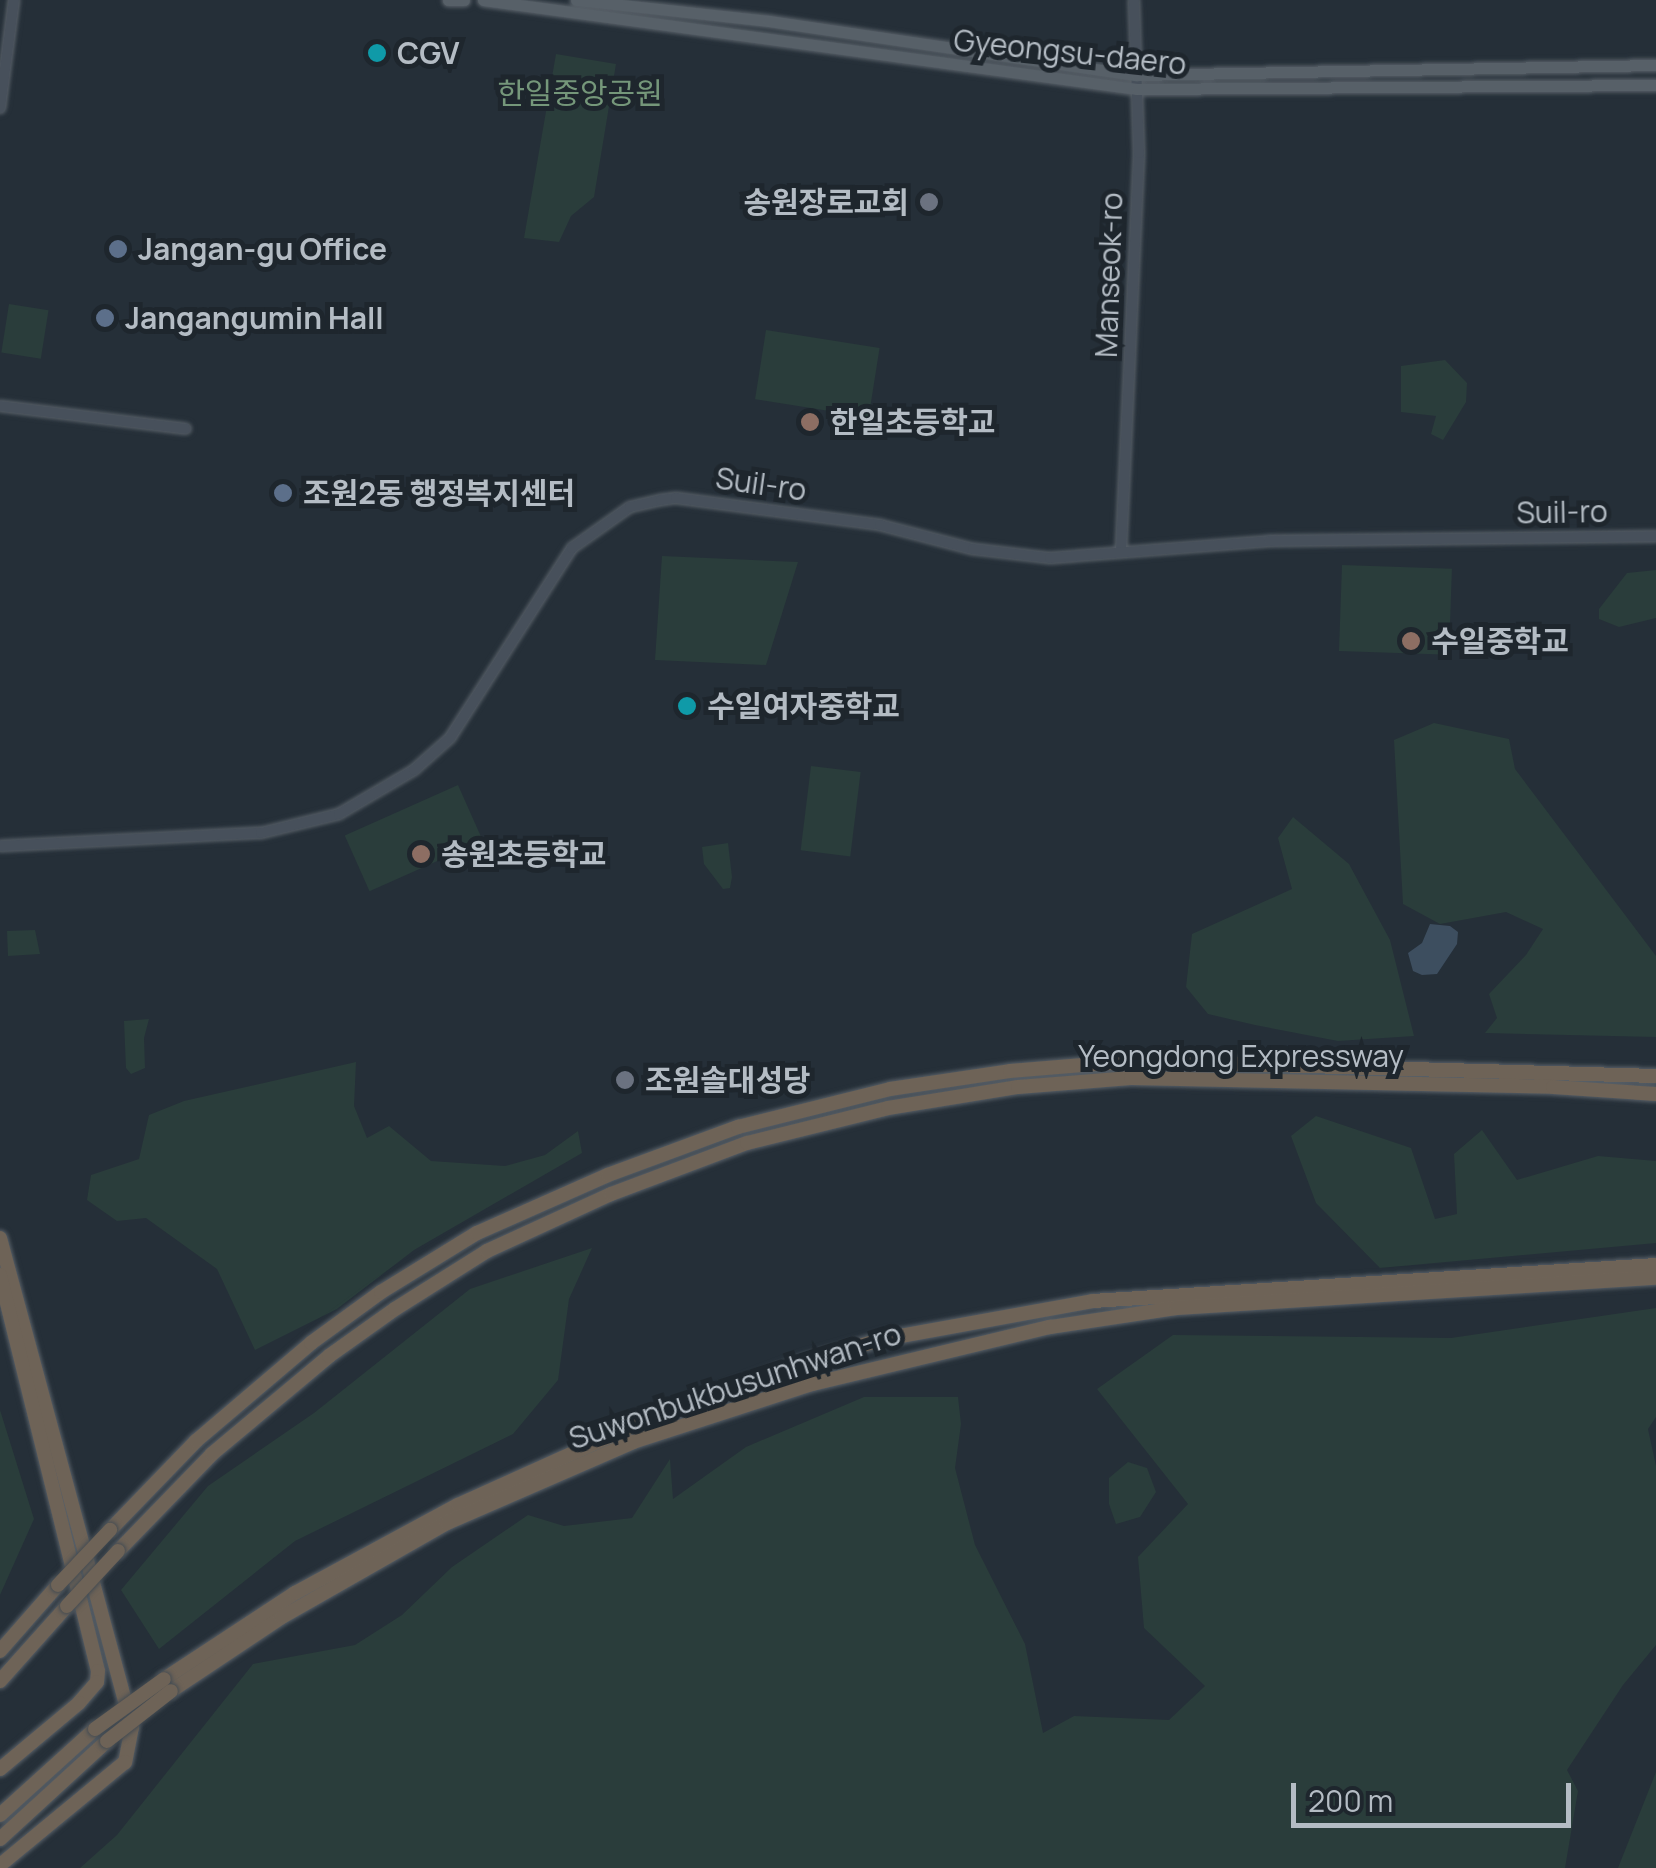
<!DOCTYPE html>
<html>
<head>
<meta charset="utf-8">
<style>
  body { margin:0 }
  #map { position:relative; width:1656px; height:1868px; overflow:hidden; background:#252f38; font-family:Manrope,"Noto Sans KR",sans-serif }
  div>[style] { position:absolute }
  .green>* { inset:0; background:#2a3d3b; transform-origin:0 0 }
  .water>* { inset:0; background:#3d4e5f }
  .roads { filter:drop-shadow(0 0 2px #575f67) drop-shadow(0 0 2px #575f67) }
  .secondary>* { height:10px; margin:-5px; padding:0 5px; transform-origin:5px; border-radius:5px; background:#47505b }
  .primary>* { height:11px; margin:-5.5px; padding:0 5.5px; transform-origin:5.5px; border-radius:5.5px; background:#576068 }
  .highway>* { height:14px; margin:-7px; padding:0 7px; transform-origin:7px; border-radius:7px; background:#6e6357 }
  .bridges { filter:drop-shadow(0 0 2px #444c53) drop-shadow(0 0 2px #444c53) }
  .highway-bridge>* { height:14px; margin:-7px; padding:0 7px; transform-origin:7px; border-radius:7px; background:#6e6357 }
  .dots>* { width:28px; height:28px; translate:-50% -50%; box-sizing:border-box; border:5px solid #1e262d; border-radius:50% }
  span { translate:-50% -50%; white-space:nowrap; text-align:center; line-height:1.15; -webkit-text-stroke:10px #1e262d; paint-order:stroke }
  .street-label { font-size:30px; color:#b4bcc4 }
  .poi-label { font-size:30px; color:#b4bcc4; font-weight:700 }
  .left { translate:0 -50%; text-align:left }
  .right { translate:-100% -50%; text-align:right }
  .park-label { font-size:30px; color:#75977a }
  .scale { position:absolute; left:1291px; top:1783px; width:280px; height:45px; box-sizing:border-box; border:5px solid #b4bcc4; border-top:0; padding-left:12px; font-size:30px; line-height:35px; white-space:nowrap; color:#b4bcc4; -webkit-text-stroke:8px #1e262d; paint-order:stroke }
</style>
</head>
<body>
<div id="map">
  <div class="green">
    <i style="clip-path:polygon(556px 54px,616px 64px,594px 197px,571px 216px,559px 242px,524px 238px)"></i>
    <i style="left:9px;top:304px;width:40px;height:49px;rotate:9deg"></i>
    <i style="left:766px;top:330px;width:115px;height:70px;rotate:9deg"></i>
    <i style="clip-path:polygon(1445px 360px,1467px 383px,1466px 402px,1443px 440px,1431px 434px,1436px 416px,1401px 412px,1401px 366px)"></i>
    <i style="clip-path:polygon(662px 556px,798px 562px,766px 665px,655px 660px)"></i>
    <i style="left:1342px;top:565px;width:110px;height:86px;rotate:2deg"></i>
    <i style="clip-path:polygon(1656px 570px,1656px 618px,1619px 627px,1599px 619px,1599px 609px,1627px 573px)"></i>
    <i style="clip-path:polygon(1434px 723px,1509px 739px,1515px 769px,1656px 956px,1656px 1037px,1485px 1033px,1497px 1018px,1489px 994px,1526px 955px,1543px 929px,1506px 912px,1440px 924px,1403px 904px,1394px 740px)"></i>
    <i style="left:811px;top:766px;width:50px;height:85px;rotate:7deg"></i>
    <i style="left:458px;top:785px;width:61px;height:124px;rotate:66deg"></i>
    <i style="clip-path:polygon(1293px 817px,1349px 864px,1390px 940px,1414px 1036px,1338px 1041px,1255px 1025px,1208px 1014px,1186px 987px,1192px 934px,1292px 889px,1278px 838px)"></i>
    <i style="clip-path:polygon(728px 843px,732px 877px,730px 888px,723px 889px,704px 864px,702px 847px)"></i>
    <i style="clip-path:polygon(35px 930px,40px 954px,8px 956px,7px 931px)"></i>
    <i style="clip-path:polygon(149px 1019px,144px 1038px,145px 1068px,131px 1074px,126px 1068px,124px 1021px)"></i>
    <i style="clip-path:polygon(356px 1062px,354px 1106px,367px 1138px,389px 1126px,431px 1161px,505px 1166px,545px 1155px,578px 1131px,582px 1153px,414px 1250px,337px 1309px,255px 1350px,217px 1269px,146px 1218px,117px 1221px,87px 1200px,91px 1175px,139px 1159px,149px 1115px,184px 1101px)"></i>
    <i style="clip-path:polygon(1316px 1116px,1411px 1148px,1435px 1219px,1457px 1214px,1454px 1154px,1482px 1130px,1517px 1180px,1598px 1156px,1656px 1161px,1656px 1243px,1380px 1268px,1316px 1203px,1291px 1136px)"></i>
    <i style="clip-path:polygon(592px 1248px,569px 1299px,558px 1380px,513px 1434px,295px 1541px,159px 1649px,121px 1590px,208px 1486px,314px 1413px,470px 1289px)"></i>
    <i style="clip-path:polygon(1656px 1308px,1656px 1417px,1648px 1429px,1656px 1466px,1656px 1645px,1623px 1685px,1567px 1770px,1578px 1791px,1565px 1868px,80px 1868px,117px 1835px,253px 1664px,355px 1645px,402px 1615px,452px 1567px,528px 1515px,564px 1526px,632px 1518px,670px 1459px,673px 1499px,746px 1447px,864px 1397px,958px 1397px,961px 1424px,955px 1468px,975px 1545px,1025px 1644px,1043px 1733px,1074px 1716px,1169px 1720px,1205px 1686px,1144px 1628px,1138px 1557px,1188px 1504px,1097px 1389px,1173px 1335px,1451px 1338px)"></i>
    <i style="clip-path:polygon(0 1410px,34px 1519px,0 1595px)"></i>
    <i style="clip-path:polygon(1128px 1462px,1147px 1468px,1156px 1492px,1140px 1517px,1116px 1524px,1109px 1504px,1109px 1478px)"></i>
    <i style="clip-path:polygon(1656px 1772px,1656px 1868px,1618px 1868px)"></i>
  </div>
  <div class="water">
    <i style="clip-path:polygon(1430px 924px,1450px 926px,1458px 932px,1457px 944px,1437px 974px,1422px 975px,1413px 971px,1408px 953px,1422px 943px)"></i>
  </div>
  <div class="roads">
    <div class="secondary">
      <i style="left:0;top:108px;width:109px;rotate:-82.6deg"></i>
      <i style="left:0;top:406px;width:187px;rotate:7deg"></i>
      <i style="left:1121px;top:551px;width:398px;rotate:-87.4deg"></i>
      <i style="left:1139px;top:153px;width:153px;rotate:-91.9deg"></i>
      <i style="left:0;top:846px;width:261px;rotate:-2.9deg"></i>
      <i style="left:261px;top:833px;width:80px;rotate:-13.7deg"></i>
      <i style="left:339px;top:814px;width:87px;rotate:-30.4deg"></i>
      <i style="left:414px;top:770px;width:48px;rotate:-41.6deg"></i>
      <i style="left:450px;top:738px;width:226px;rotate:-57.3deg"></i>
      <i style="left:572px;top:548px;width:71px;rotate:-35.3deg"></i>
      <i style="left:630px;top:507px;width:32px;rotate:-13deg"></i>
      <i style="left:661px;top:500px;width:15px;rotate:-8deg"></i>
      <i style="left:676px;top:498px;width:206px;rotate:7.5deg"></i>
      <i style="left:880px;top:525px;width:96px;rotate:14.5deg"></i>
      <i style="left:973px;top:549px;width:78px;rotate:6.7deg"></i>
      <i style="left:1050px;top:558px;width:220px;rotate:-4.4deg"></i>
      <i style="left:1269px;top:541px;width:387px;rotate:-0.7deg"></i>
    </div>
    <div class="primary">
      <i style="left:448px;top:0;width:16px"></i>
      <i style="left:483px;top:0;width:660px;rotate:7.75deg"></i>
      <i style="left:1137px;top:89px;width:519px;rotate:-0.44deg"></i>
      <i style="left:576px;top:0;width:194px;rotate:6.2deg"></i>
      <i style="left:769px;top:21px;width:371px;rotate:8.4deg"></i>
      <i style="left:1136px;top:75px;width:520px;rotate:-1.1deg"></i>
    </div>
    <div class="highway">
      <i style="left:0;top:1238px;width:507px;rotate:74.89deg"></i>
      <i style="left:132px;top:1727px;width:36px;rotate:101deg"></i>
      <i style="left:125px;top:1762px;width:162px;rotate:140.5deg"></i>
      <i style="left:0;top:1275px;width:408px;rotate:76.1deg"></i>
      <i style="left:98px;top:1671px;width:11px;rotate:95deg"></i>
      <i style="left:97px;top:1682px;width:28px;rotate:131deg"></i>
      <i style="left:79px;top:1703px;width:103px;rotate:140.1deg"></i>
      <i style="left:110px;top:1530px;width:124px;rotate:-46deg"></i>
      <i style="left:196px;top:1441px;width:151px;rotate:-40.4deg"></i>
      <i style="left:311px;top:1343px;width:87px;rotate:-36.1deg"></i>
      <i style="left:381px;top:1292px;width:113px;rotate:-31.6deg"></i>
      <i style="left:477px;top:1233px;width:143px;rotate:-23.9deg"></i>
      <i style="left:608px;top:1175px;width:139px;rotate:-20.3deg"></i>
      <i style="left:738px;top:1127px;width:157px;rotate:-14deg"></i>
      <i style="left:890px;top:1089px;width:121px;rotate:-8.5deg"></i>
      <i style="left:1010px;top:1071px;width:122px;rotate:-4.7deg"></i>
      <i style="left:1132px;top:1061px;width:524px;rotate:1.64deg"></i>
      <i style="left:118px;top:1551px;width:135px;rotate:-45.9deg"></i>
      <i style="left:212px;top:1454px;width:153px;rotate:-39.9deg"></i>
      <i style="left:329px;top:1356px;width:81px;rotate:-35.5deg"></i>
      <i style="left:395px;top:1309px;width:109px;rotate:-32.2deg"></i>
      <i style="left:487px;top:1251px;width:136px;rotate:-24.7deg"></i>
      <i style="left:611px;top:1194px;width:145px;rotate:-20.6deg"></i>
      <i style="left:747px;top:1143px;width:145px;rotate:-13.9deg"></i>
      <i style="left:888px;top:1108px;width:132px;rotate:-9.2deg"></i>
      <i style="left:1018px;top:1087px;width:113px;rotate:-4.6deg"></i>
      <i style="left:1131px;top:1078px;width:422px;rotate:1.2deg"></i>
      <i style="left:1553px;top:1087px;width:103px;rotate:3.9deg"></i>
      <i style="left:0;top:1651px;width:88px;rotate:-48.7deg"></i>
      <i style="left:164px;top:1679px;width:157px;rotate:-33.3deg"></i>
      <i style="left:295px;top:1593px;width:185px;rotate:-28.4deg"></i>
      <i style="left:458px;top:1505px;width:184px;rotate:-24.3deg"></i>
      <i style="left:626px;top:1429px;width:189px;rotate:-20.7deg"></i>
      <i style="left:803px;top:1362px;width:84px;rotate:-15.9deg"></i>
      <i style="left:884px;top:1339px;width:212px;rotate:-10.3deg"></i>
      <i style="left:1093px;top:1301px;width:564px;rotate:-3.66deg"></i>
      <i style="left:0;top:1681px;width:101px;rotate:-48.2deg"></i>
      <i style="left:171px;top:1691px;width:133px;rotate:-33.7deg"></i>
      <i style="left:282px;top:1617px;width:190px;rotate:-29.7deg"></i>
      <i style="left:447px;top:1523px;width:203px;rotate:-23.5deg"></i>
      <i style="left:633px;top:1442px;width:188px;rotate:-18deg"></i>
      <i style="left:812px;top:1384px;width:245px;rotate:-13.5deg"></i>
      <i style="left:1050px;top:1327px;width:127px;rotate:-8.6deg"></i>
      <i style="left:1176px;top:1308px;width:481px;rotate:-3.6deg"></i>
      <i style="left:0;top:1815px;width:128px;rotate:-42.2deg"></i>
      <i style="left:0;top:1839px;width:145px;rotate:-42.5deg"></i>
    </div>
  </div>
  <div class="bridges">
    <div class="highway-bridge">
      <i style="left:58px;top:1585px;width:76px;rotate:-46.6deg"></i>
      <i style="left:67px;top:1606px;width:75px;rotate:-47.2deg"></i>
      <i style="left:95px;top:1729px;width:85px;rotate:-35.9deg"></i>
      <i style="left:107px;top:1741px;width:81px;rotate:-38deg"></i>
    </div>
  </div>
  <div class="dots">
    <i style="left:377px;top:53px;background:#0f9aa8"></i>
    <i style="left:929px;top:202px;background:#6b7280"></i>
    <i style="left:118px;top:249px;background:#5c6f8a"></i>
    <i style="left:105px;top:318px;background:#5c6f8a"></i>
    <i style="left:810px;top:422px;background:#8d6e63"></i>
    <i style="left:283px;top:493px;background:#5c6f8a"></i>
    <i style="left:1411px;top:641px;background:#8d6e63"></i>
    <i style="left:687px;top:706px;background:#0f9aa8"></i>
    <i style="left:421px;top:854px;background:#8d6e63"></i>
    <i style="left:625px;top:1080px;background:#6b7280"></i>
  </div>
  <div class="street-label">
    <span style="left:1070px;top:52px;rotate:6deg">Gyeongsu-daero</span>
    <span style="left:1109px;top:275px;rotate:-88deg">Manseok-ro</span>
    <span style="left:761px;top:484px;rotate:8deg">Suil-ro</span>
    <span style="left:1562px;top:512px;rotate:-1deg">Suil-ro</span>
    <span style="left:1241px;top:1056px">Yeongdong Expressway</span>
    <span style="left:735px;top:1386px;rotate:-18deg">Suwonbukbusunhwan-ro</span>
  </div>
  <div class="poi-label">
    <span class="left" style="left:397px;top:53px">CGV</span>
    <span class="right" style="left:909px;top:202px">송원장로교회</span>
    <span class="left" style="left:138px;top:249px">Jangan-gu Office</span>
    <span class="left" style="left:125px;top:318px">Jangangumin Hall</span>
    <span class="left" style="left:830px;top:422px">한일초등학교</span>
    <span class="left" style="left:303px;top:493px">조원2동 행정복지센터</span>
    <span class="left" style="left:1431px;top:641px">수일중학교</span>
    <span class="left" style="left:707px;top:706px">수일여자중학교</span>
    <span class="left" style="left:441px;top:854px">송원초등학교</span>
    <span class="left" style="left:645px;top:1080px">조원솔대성당</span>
  </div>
  <div class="park-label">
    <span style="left:580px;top:93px">한일중앙공원</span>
  </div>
  <div class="scale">200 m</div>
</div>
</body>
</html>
